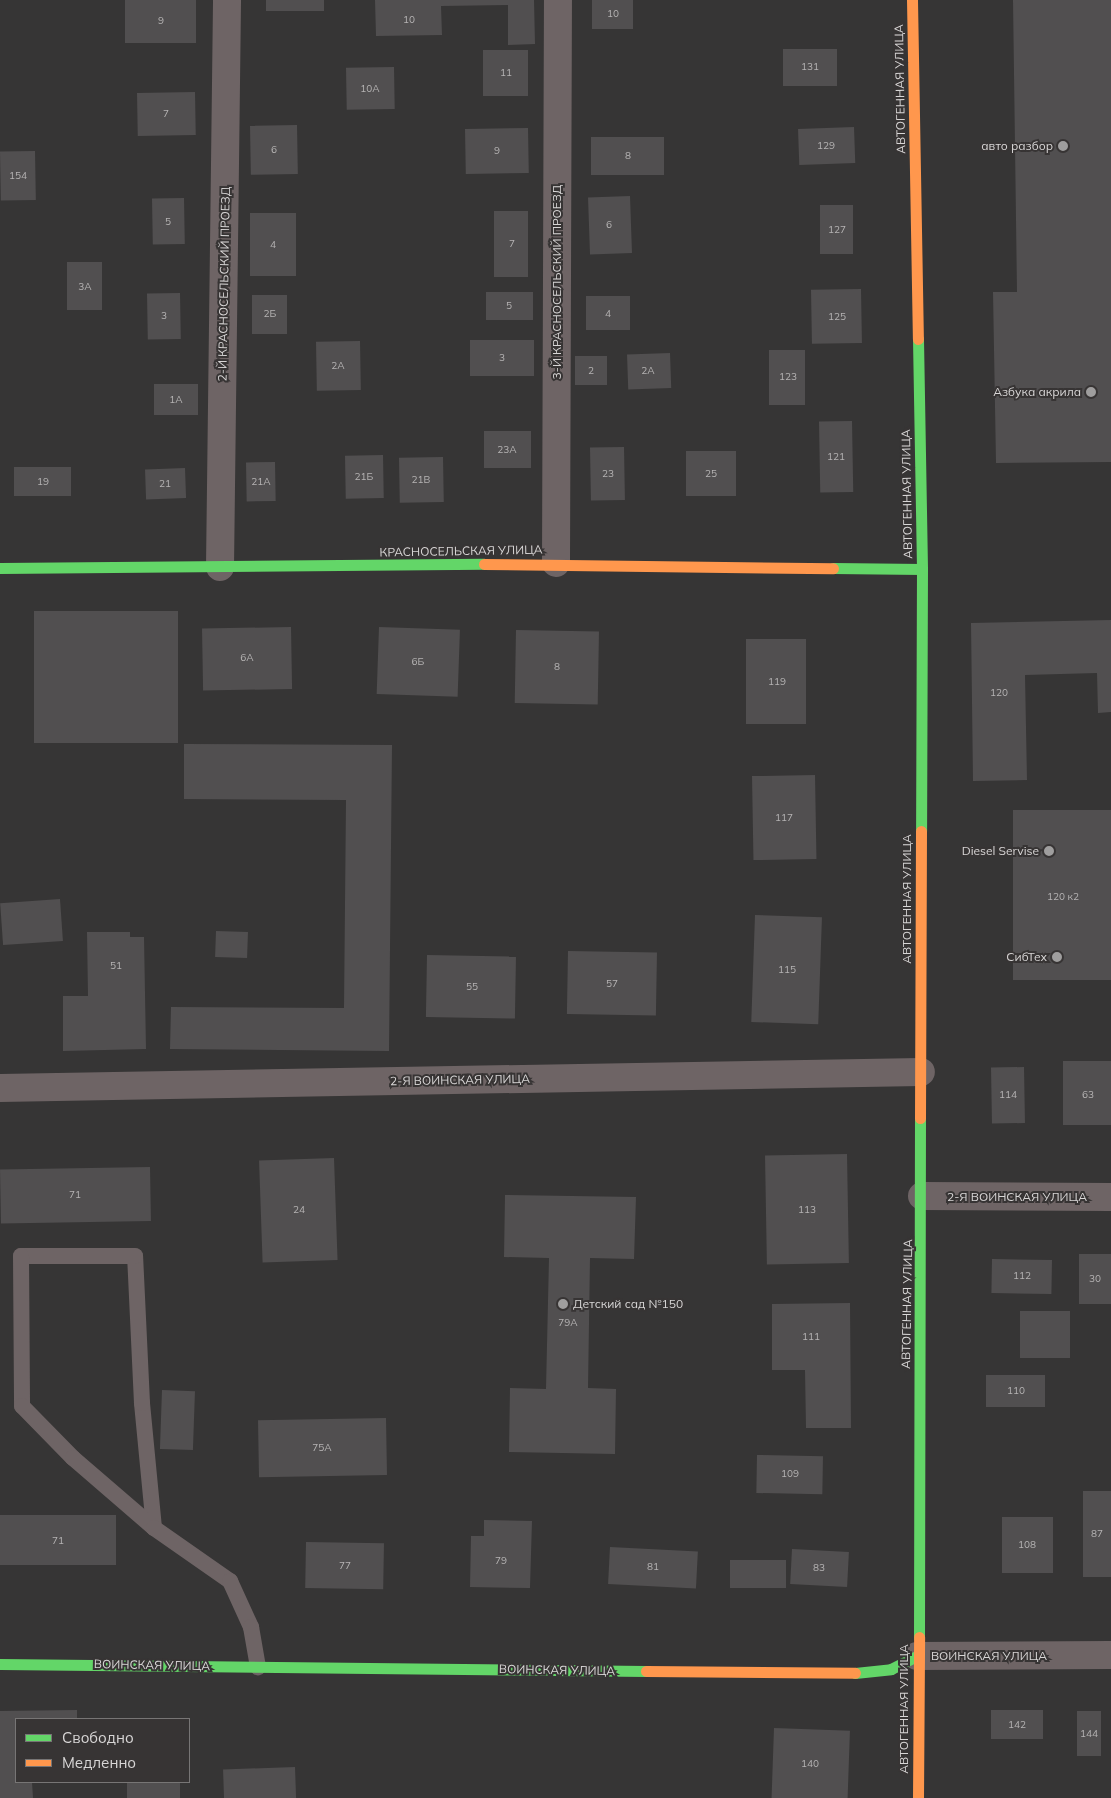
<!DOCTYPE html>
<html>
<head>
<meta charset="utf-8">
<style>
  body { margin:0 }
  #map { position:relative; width:1111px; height:1798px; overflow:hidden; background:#363535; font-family:Mulish,sans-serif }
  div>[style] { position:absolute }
  .building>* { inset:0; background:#514f50; transform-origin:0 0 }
  .lane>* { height:16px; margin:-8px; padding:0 8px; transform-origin:8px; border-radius:8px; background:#6e6465 }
  .street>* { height:28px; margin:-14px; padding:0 14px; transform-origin:14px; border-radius:14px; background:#6e6465 }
  .fast>* { height:11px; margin:-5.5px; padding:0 5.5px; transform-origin:5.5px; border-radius:5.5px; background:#63d668 }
  .slow>* { height:11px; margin:-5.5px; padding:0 5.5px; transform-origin:5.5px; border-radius:5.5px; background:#ff974d }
  .dots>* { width:14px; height:14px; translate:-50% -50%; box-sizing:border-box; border:2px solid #373434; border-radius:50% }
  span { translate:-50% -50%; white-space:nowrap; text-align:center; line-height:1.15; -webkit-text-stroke:4px #373434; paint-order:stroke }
  .number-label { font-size:10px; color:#b6b4b4 }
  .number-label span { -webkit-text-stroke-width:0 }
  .street-label { font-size:12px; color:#d8d6d6 }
  .poi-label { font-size:12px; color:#d8d6d6 }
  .right { translate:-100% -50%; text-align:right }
  .left { translate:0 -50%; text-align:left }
  .legend { position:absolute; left:15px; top:1718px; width:175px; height:65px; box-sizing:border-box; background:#373434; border:1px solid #777575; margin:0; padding:6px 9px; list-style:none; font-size:15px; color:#d8d6d6 }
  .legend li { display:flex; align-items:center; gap:10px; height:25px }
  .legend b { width:25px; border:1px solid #777575 }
</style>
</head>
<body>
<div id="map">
  <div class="building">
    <i style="left:125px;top:0;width:71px;height:43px"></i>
    <i style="left:266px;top:0;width:58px;height:11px"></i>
    <i style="clip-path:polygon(375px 0,534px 0,535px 44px,508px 45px,508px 5px,441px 6px,442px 35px,376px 36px)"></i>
    <i style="left:592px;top:0;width:41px;height:29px"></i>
    <i style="clip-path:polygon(1013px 0,1111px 0,1111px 462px,996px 463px,993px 292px,1017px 292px)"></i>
    <i style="left:783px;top:49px;width:54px;height:37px"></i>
    <i style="left:483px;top:50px;width:45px;height:46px"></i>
    <i style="left:394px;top:67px;width:42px;height:48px;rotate:89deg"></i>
    <i style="left:195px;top:92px;width:43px;height:58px;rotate:89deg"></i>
    <i style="left:297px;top:125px;width:49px;height:47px;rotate:89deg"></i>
    <i style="left:854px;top:127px;width:36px;height:56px;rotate:88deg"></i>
    <i style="left:528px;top:128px;width:45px;height:63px;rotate:89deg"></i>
    <i style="left:664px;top:137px;width:38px;height:73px;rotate:90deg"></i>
    <i style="left:35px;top:151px;width:49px;height:35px;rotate:89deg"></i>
    <i style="left:630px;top:196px;width:57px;height:42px;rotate:88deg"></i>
    <i style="left:184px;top:198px;width:46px;height:32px;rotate:89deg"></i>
    <i style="left:853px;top:205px;width:49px;height:33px;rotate:90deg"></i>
    <i style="left:494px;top:211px;width:34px;height:66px"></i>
    <i style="left:296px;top:213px;width:63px;height:46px;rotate:90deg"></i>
    <i style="left:102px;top:262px;width:48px;height:35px;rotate:90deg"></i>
    <i style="left:861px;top:289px;width:54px;height:50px;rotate:89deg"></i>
    <i style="left:486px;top:292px;width:47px;height:28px"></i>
    <i style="left:180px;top:293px;width:46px;height:33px;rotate:89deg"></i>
    <i style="left:252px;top:295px;width:35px;height:39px"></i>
    <i style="left:630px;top:296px;width:34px;height:44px;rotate:90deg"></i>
    <i style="left:534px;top:340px;width:36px;height:64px;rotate:90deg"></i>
    <i style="left:360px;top:341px;width:49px;height:44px;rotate:89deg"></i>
    <i style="left:769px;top:350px;width:36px;height:55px"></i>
    <i style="left:670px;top:353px;width:35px;height:43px;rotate:88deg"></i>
    <i style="left:607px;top:356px;width:29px;height:32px;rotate:90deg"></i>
    <i style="left:198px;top:384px;width:31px;height:44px;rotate:90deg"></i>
    <i style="left:852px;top:421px;width:71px;height:33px;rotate:89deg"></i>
    <i style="left:531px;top:431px;width:37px;height:47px;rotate:90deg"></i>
    <i style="left:624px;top:447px;width:53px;height:34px;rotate:89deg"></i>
    <i style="left:736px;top:451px;width:45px;height:50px;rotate:90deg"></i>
    <i style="left:383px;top:455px;width:43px;height:38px;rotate:89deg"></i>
    <i style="left:443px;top:457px;width:45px;height:44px;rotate:89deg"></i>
    <i style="left:275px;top:462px;width:39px;height:29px;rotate:89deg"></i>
    <i style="left:71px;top:467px;width:29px;height:57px;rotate:90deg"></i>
    <i style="left:185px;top:468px;width:30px;height:40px;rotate:88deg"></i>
    <i style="left:34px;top:611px;width:144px;height:132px"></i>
    <i style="clip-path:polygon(1111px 620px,1111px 712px,1098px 713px,1097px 673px,1025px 675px,1027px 780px,973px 781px,971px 623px)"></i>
    <i style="left:291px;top:627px;width:62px;height:89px;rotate:89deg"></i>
    <i style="left:379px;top:627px;width:81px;height:67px;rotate:2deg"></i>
    <i style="left:516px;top:630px;width:83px;height:73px;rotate:1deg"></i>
    <i style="left:746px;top:639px;width:60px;height:85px"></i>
    <i style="clip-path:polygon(184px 744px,392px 745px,389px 1051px,170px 1049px,171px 1007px,344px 1008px,346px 800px,184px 799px)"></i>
    <i style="left:815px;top:775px;width:84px;height:63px;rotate:89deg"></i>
    <i style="left:1111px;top:810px;width:170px;height:98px;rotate:90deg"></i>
    <i style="left:60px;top:899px;width:42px;height:60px;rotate:86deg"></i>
    <i style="left:755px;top:915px;width:67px;height:107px;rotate:2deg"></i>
    <i style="left:216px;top:931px;width:32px;height:26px;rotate:2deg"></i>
    <i style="clip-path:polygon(87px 932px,130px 932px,130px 937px,144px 937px,146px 1049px,63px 1051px,63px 996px,88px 996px)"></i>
    <i style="left:568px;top:951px;width:89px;height:63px;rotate:1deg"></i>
    <i style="left:427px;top:955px;width:89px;height:62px;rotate:1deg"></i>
    <i style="left:1111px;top:1061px;width:64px;height:48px;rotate:90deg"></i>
    <i style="left:1024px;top:1067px;width:56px;height:33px;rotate:89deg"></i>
    <i style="left:847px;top:1154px;width:109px;height:82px;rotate:89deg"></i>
    <i style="left:334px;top:1158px;width:102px;height:75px;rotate:88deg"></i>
    <i style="left:150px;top:1167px;width:54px;height:150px;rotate:89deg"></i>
    <i style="clip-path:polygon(505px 1195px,636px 1197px,634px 1259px,590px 1258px,588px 1388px,616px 1389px,615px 1454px,509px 1452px,510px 1388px,546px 1389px,549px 1258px,504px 1257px)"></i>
    <i style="left:1079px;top:1254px;width:32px;height:50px"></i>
    <i style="left:992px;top:1259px;width:60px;height:34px;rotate:1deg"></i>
    <i style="clip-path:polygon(850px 1303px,851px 1428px,806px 1428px,805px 1370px,772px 1370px,772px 1304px)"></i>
    <i style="left:1020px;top:1311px;width:50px;height:47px"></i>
    <i style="left:986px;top:1375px;width:59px;height:32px"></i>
    <i style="left:162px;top:1390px;width:33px;height:59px;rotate:2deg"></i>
    <i style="left:386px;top:1418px;width:57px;height:128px;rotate:89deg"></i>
    <i style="left:757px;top:1455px;width:66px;height:38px;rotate:1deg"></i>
    <i style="left:1111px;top:1491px;width:86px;height:28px;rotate:90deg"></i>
    <i style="left:116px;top:1515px;width:50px;height:116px;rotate:90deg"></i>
    <i style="left:1002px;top:1517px;width:51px;height:56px"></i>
    <i style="clip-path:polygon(484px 1520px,532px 1521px,530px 1588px,470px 1587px,471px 1536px,484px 1536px)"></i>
    <i style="left:306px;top:1542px;width:78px;height:46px;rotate:1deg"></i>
    <i style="left:610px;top:1547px;width:88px;height:37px;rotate:3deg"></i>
    <i style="left:792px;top:1549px;width:57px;height:35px;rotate:3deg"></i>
    <i style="left:730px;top:1560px;width:56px;height:28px"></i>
    <i style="clip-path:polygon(77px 1710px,77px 1719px,16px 1719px,16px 1782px,32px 1782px,33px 1798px,0 1798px,0 1711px)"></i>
    <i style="left:991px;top:1710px;width:52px;height:29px"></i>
    <i style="left:1101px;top:1711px;width:45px;height:24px;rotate:90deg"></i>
    <i style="left:774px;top:1728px;width:76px;height:70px;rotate:2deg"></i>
    <i style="left:295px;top:1767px;width:31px;height:72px;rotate:88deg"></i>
    <i style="left:127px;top:1782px;width:53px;height:16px"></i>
  </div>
  <div class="lane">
    <i style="left:154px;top:1528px;width:126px;rotate:-95.5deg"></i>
    <i style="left:142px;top:1403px;width:147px;rotate:-92.7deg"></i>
    <i style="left:135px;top:1256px;width:114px;rotate:180deg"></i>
    <i style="left:21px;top:1256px;width:150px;rotate:89.6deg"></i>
    <i style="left:22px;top:1406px;width:73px;rotate:45.6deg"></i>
    <i style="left:73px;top:1458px;width:107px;rotate:40.8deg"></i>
    <i style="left:154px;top:1528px;width:93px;rotate:34.9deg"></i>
    <i style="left:230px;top:1581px;width:51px;rotate:65.5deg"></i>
    <i style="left:251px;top:1627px;width:41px;rotate:80.1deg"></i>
  </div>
  <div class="street">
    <i style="left:556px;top:563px;width:563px;rotate:-89.8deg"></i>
    <i style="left:220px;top:567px;width:567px;rotate:-89.29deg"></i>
    <i style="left:0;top:1088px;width:921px;rotate:-1deg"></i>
    <i style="left:922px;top:1196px;width:189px;rotate:0.3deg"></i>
    <i style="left:917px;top:1656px;width:194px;rotate:-0.3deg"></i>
  </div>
  <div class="fast">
    <i style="left:918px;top:339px;width:230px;rotate:89deg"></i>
    <i style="left:922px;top:569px;width:262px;rotate:90.2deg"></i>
    <i style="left:0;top:568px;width:484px;rotate:-0.5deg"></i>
    <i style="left:833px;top:568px;width:89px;rotate:0.6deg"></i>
    <i style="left:919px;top:1637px;width:519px;rotate:-89.89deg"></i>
    <i style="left:0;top:1664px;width:646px;rotate:0.62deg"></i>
    <i style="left:855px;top:1673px;width:36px;rotate:-6deg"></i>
    <i style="left:891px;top:1669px;width:29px;rotate:-27deg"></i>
  </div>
  <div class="slow">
    <i style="left:912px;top:0;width:339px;rotate:89deg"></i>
    <i style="left:484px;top:564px;width:349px;rotate:0.7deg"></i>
    <i style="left:920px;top:1118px;width:287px;rotate:-89.8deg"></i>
    <i style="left:646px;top:1671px;width:209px;rotate:0.5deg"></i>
    <i style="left:918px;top:1798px;width:161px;rotate:-89.6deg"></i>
  </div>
  <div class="dots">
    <i style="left:1063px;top:146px;background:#9f9e9e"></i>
    <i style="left:1091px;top:392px;background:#9f9e9e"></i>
    <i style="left:1049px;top:851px;background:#9f9e9e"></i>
    <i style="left:1057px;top:957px;background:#9f9e9e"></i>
    <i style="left:563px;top:1304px;background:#9f9e9e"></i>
  </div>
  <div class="number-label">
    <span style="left:613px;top:14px">10</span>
    <span style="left:409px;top:20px">10</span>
    <span style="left:161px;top:21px">9</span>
    <span style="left:810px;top:67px">131</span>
    <span style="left:506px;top:73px">11</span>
    <span style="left:370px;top:89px">10А</span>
    <span style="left:166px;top:114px">7</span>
    <span style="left:826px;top:146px">129</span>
    <span style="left:274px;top:150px">6</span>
    <span style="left:497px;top:151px">9</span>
    <span style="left:628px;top:156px">8</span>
    <span style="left:18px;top:176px">154</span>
    <span style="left:168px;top:222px">5</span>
    <span style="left:609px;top:225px">6</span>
    <span style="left:837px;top:230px">127</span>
    <span style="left:512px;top:244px">7</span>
    <span style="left:273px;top:245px">4</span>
    <span style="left:85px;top:287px">3А</span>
    <span style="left:509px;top:306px">5</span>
    <span style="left:270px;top:314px">2Б</span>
    <span style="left:608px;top:314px">4</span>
    <span style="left:164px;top:316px">3</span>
    <span style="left:837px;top:317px">125</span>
    <span style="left:502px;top:358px">3</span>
    <span style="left:338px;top:366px">2А</span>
    <span style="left:591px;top:371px">2</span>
    <span style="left:648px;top:371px">2А</span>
    <span style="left:788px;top:377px">123</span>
    <span style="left:176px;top:400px">1А</span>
    <span style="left:507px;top:450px">23А</span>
    <span style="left:836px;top:457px">121</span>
    <span style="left:608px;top:474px">23</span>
    <span style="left:711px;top:474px">25</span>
    <span style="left:364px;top:477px">21Б</span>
    <span style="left:421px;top:480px">21В</span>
    <span style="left:43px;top:482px">19</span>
    <span style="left:261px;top:482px">21А</span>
    <span style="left:165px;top:484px">21</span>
    <span style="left:247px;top:658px">6А</span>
    <span style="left:418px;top:662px">6Б</span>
    <span style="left:557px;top:667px">8</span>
    <span style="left:777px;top:682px">119</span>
    <span style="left:999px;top:693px">120</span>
    <span style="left:784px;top:818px">117</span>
    <span style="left:1063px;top:897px">120 к2</span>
    <span style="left:116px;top:966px">51</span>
    <span style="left:787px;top:970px">115</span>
    <span style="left:612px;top:984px">57</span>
    <span style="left:472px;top:987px">55</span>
    <span style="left:1008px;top:1095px">114</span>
    <span style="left:1088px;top:1095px">63</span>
    <span style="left:75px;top:1195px">71</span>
    <span style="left:299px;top:1210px">24</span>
    <span style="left:807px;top:1210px">113</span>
    <span style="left:1022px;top:1276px">112</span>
    <span style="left:1095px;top:1279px">30</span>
    <span style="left:568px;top:1323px">79А</span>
    <span style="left:811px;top:1337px">111</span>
    <span style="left:1016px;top:1391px">110</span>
    <span style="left:322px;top:1448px">75А</span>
    <span style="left:790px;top:1474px">109</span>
    <span style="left:1097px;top:1534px">87</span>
    <span style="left:58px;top:1541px">71</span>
    <span style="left:1027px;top:1545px">108</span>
    <span style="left:501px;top:1561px">79</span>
    <span style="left:345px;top:1566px">77</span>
    <span style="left:653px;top:1567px">81</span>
    <span style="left:819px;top:1568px">83</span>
    <span style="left:1017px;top:1725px">142</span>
    <span style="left:1089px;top:1734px">144</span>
    <span style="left:810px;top:1764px">140</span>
  </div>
  <div class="street-label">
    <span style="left:900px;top:89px;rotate:-91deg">АВТОГЕННАЯ УЛИЦА</span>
    <span style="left:557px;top:282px;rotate:-90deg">3-Й КРАСНОСЕЛЬСКИЙ ПРОЕЗД</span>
    <span style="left:224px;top:284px;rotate:-89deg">2-Й КРАСНОСЕЛЬСКИЙ ПРОЕЗД</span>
    <span style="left:907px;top:494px;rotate:-91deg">АВТОГЕННАЯ УЛИЦА</span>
    <span style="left:461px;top:551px;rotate:-1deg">КРАСНОСЕЛЬСКАЯ УЛИЦА</span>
    <span style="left:907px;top:899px;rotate:-90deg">АВТОГЕННАЯ УЛИЦА</span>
    <span style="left:460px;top:1080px;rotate:-1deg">2-Я ВОИНСКАЯ УЛИЦА</span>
    <span style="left:1017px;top:1197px">2-Я ВОИНСКАЯ УЛИЦА</span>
    <span style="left:907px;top:1304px;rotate:-89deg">АВТОГЕННАЯ УЛИЦА</span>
    <span style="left:989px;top:1656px">ВОИНСКАЯ УЛИЦА</span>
    <span style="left:152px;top:1665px;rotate:1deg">ВОИНСКАЯ УЛИЦА</span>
    <span style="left:557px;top:1670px;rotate:1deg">ВОИНСКАЯ УЛИЦА</span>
    <span style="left:904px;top:1709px;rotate:-90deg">АВТОГЕННАЯ УЛИЦА</span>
  </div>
  <div class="poi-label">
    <span class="right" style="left:1053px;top:146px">авто разбор</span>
    <span class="right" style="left:1081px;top:392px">Азбука акрила</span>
    <span class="right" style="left:1039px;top:851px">Diesel Servise</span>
    <span class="right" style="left:1047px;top:957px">СибТех</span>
    <span class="left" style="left:573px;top:1304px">Детский сад №150</span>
  </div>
  <ul class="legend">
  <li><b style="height:6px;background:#63d668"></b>Свободно</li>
  <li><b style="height:6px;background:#ff974d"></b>Медленно</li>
  </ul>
</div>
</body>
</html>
